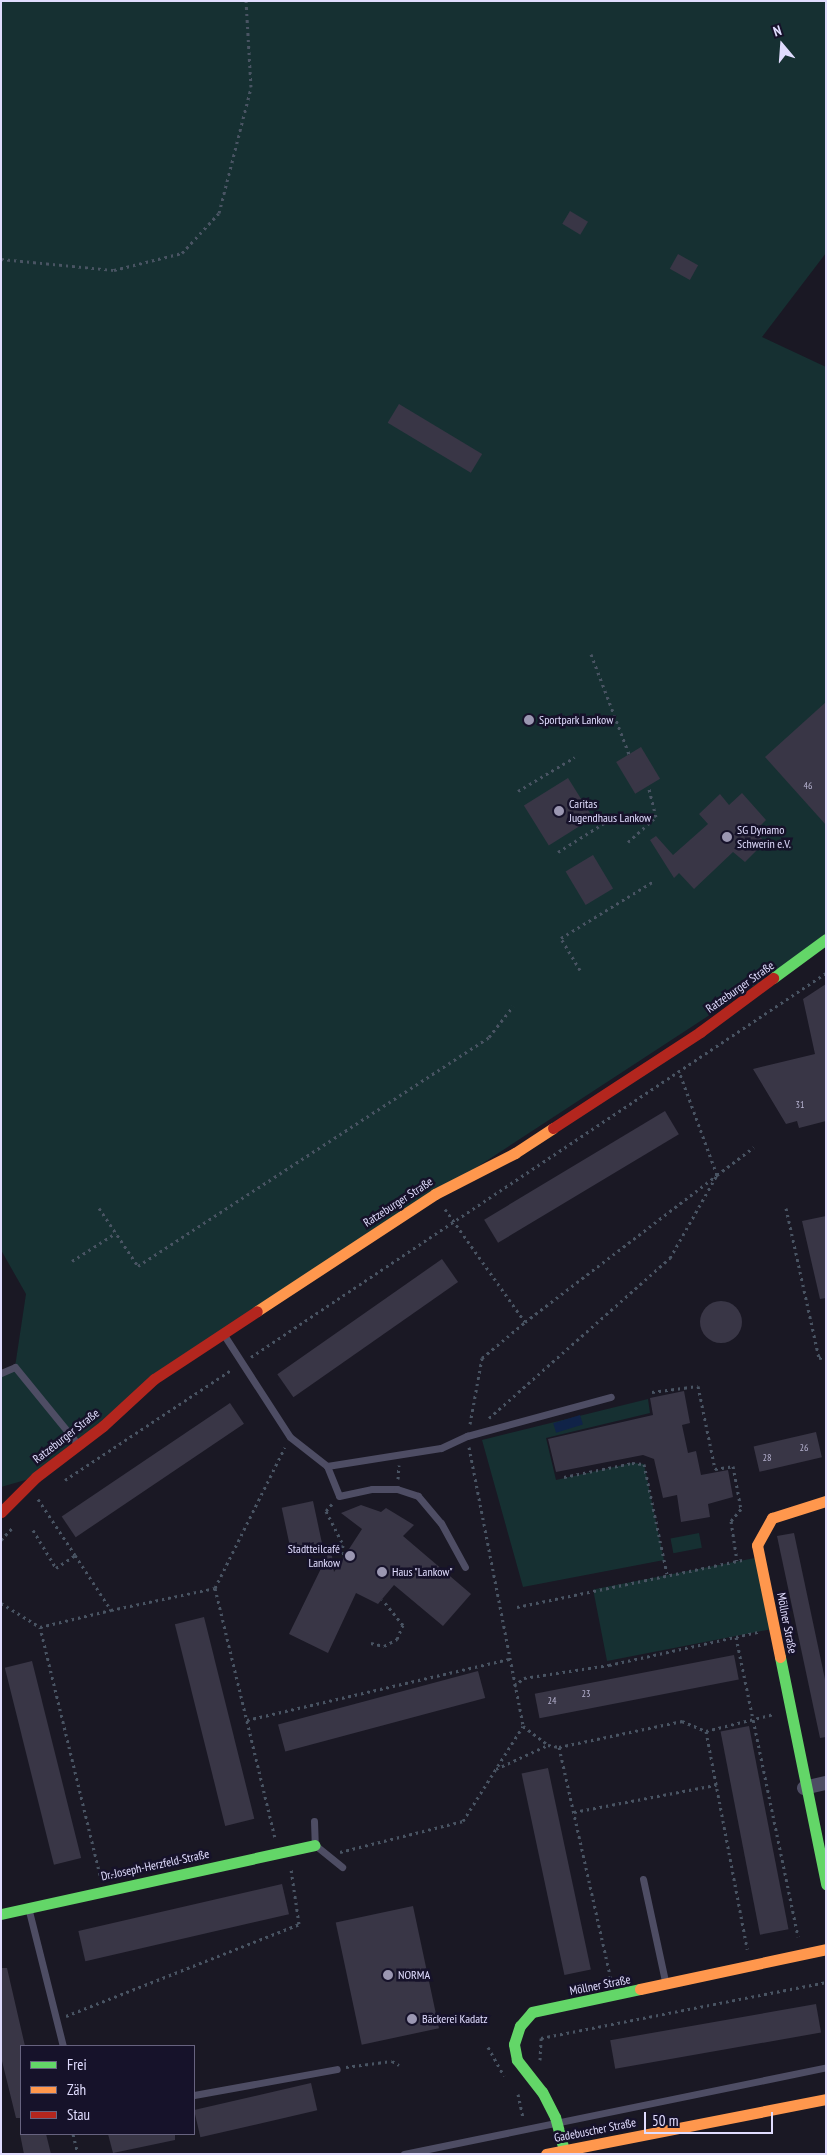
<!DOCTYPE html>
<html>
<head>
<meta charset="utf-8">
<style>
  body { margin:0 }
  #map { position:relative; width:827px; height:2155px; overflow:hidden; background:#1a1824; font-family:"PT Sans Narrow",sans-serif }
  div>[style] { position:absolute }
  .green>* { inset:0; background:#163032; transform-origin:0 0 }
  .water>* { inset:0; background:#102348; transform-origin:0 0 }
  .building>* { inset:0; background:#393646; transform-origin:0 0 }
  .round { border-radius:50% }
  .path>* { height:3px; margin-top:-1.5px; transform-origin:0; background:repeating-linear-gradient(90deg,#495463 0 2.5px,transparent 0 6.5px) }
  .lane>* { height:7px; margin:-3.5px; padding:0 3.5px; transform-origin:3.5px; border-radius:3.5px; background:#4e4d64 }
  .street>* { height:14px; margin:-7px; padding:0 7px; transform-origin:7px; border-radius:7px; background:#4e4d64 }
  .fast>* { height:11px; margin:-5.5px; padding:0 5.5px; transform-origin:5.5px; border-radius:5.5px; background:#63d668 }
  .slow>* { height:11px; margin:-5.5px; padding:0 5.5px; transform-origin:5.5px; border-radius:5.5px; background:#ff974d }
  .jam>* { height:11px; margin:-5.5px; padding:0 5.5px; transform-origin:5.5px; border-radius:5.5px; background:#b3261e }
  .dots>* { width:14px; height:14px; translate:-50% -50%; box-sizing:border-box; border:2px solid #16122a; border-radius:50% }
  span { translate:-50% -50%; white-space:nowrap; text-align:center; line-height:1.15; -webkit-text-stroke:5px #16122a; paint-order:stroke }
  .number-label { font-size:10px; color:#b6b2d0 }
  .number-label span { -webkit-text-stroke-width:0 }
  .poi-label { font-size:12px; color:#e0dcfe }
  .left { translate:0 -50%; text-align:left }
  .right { translate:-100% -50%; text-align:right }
  .street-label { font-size:12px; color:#e0dcfe }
  .frame { position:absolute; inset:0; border:2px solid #e0dcfe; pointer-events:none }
  .legend { position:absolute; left:20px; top:2045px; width:175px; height:90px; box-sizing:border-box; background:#16122a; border:1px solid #67637f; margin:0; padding:6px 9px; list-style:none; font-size:15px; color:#e0dcfe }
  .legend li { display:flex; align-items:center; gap:10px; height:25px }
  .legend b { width:25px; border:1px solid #67637f }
  .north { position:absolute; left:757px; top:20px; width:50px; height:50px; -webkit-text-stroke:4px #16122a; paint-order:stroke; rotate:342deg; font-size:14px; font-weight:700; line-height:20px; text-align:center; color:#e0dcfe }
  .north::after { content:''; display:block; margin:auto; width:18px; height:22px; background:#e0dcfe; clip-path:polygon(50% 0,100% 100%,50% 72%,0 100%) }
  .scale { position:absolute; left:644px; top:2112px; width:129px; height:22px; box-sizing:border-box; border:2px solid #e0dcfe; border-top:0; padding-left:6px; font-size:15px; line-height:18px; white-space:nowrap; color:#e0dcfe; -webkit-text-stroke:4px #16122a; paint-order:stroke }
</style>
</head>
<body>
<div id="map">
  <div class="green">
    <i style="clip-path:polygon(1px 1px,826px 1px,826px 253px,762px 337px,826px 367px,826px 939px,223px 1333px,36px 1477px,1px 1487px,1px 1373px,15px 1367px,26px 1294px,1px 1250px)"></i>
    <i style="clip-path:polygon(648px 1399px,650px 1413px,546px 1438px,556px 1480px,632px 1463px,644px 1464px,664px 1560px,523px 1587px,482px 1440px)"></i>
    <i style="left:699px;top:1533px;width:15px;height:29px;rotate:79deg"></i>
    <i style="left:760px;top:1557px;width:73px;height:170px;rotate:79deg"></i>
  </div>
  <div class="water">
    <i style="left:580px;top:1415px;width:10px;height:28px;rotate:73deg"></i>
  </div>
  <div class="building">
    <i style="left:570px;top:211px;width:21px;height:15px;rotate:31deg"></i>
    <i style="left:678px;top:254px;width:23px;height:17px;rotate:29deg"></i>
    <i style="left:399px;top:404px;width:97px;height:22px;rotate:31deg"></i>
    <i style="clip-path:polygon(826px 702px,826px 825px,765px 757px)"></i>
    <i style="left:641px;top:747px;width:37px;height:29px;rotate:59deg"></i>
    <i style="left:568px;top:778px;width:47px;height:52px;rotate:58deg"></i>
    <i style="clip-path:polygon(742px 793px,766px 820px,755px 831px,765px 842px,745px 862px,733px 852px,694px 889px,679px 873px,674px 878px,650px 840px,656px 836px,673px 855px,708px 824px,699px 814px,720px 794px,729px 805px)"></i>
    <i style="left:593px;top:855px;width:39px;height:32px;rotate:59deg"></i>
    <i style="clip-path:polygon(826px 984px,826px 1121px,799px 1128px,797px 1121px,786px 1124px,753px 1069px,815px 1054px,803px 999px)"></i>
    <i style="left:665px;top:1111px;width:27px;height:211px;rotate:59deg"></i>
    <i style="clip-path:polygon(826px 1216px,826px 1298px,820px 1299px,802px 1221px)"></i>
    <i style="left:442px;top:1259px;width:28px;height:201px;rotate:55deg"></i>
    <i class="round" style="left:700px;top:1301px;width:42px;height:42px"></i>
    <i style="clip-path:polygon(684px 1391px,690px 1423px,682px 1425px,688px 1453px,696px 1451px,701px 1475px,728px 1470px,733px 1497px,708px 1504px,710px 1517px,681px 1522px,677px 1495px,663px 1498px,654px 1459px,643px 1455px,556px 1472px,548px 1439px,653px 1415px,650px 1398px)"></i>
    <i style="left:230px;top:1403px;width:25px;height:203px;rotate:56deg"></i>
    <i style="left:816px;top:1432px;width:26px;height:64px;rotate:77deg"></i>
    <i style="left:313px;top:1501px;width:48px;height:32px;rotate:78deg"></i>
    <i style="clip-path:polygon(361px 1505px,381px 1512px,386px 1508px,414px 1525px,403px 1536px,471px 1594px,443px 1626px,394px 1585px,378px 1604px,356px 1593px,328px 1653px,289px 1634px,331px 1548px,334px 1572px,362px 1529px,341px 1513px)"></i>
    <i style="clip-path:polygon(794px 1533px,826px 1684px,826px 1737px,820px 1738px,777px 1536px)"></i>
    <i style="left:204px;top:1617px;width:208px;height:30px;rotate:76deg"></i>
    <i style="left:734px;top:1655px;width:25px;height:203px;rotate:79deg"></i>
    <i style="left:32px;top:1661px;width:203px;height:28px;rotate:76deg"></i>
    <i style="left:478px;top:1671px;width:28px;height:207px;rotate:75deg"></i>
    <i style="left:749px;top:1726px;width:207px;height:29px;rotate:79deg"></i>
    <i style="left:548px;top:1768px;width:206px;height:27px;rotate:78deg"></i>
    <i style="left:282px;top:1884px;width:31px;height:209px;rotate:77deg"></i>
    <i style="left:413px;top:1906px;width:125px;height:79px;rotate:78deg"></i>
    <i style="clip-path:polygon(1px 1968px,7px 1968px,25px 2046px,21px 2046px,21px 2118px,16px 2118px,1px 2057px)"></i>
    <i style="left:816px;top:2004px;width:29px;height:209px;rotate:80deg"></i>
    <i style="left:311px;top:2083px;width:28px;height:120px;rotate:77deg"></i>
    <i style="clip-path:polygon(20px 2134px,46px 2134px,51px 2154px,24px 2154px)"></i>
    <i style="clip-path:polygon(108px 2134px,175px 2134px,175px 2140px,113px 2153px)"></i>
  </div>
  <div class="path">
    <i style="left:1px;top:259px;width:114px;rotate:5.6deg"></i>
    <i style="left:114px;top:270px;width:70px;rotate:-14deg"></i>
    <i style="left:182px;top:253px;width:54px;rotate:-47.2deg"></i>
    <i style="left:219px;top:213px;width:130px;rotate:-75.7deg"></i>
    <i style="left:251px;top:87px;width:86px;rotate:-93.3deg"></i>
    <i style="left:591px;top:654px;width:107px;rotate:69.2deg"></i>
    <i style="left:518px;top:791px;width:66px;rotate:-30.8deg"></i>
    <i style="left:628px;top:842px;width:38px;rotate:-42deg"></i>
    <i style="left:656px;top:817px;width:32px;rotate:-104deg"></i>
    <i style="left:558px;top:852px;width:64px;rotate:-32.2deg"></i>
    <i style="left:580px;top:970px;width:37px;rotate:-121deg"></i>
    <i style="left:561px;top:938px;width:109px;rotate:-31.5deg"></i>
    <i style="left:99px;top:1208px;width:70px;rotate:56.1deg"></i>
    <i style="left:138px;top:1266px;width:419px;rotate:-33.1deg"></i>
    <i style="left:489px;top:1037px;width:39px;rotate:-52deg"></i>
    <i style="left:786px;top:1208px;width:154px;rotate:77.6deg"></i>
    <i style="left:819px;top:1358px;width:7px;rotate:-8deg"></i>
    <i style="left:445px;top:1209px;width:138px;rotate:54.7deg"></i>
    <i style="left:525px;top:1322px;width:242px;rotate:-37.4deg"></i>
    <i style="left:717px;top:1175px;width:111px;rotate:-110.1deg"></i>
    <i style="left:72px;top:1261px;width:52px;rotate:-32.5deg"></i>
    <i style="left:251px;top:1357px;width:691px;rotate:-33.74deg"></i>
    <i style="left:652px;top:1392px;width:46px;rotate:-7.4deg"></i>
    <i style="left:698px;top:1386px;width:85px;rotate:78.4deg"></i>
    <i style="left:715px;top:1469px;width:18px;rotate:-9deg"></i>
    <i style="left:733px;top:1466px;width:44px;rotate:79.5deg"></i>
    <i style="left:741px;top:1509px;width:16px;rotate:130deg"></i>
    <i style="left:731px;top:1521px;width:40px;rotate:81.5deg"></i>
    <i style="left:489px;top:1418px;width:242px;rotate:-41.5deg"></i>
    <i style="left:670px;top:1258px;width:95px;rotate:-60.5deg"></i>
    <i style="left:717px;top:1175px;width:46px;rotate:-37.1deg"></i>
    <i style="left:470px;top:1424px;width:67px;rotate:-79.7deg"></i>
    <i style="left:482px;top:1358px;width:56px;rotate:-39.9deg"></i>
    <i style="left:469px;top:1447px;width:284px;rotate:79deg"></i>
    <i style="left:564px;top:1477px;width:69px;rotate:-11.6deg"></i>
    <i style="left:632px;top:1463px;width:12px;rotate:5deg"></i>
    <i style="left:644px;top:1464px;width:112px;rotate:78.2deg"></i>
    <i style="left:398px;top:1479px;width:14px;rotate:-86deg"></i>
    <i style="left:65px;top:1480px;width:201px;rotate:-33.5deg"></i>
    <i style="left:38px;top:1499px;width:67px;rotate:56.5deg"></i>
    <i style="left:332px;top:1504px;width:9px;rotate:131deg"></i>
    <i style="left:326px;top:1511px;width:38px;rotate:63deg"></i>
    <i style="left:343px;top:1545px;width:12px;rotate:99deg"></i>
    <i style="left:33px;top:1530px;width:44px;rotate:58.8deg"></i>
    <i style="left:56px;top:1568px;width:23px;rotate:-34deg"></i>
    <i style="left:75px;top:1555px;width:66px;rotate:56.8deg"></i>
    <i style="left:1px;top:1540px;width:16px;rotate:-47deg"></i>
    <i style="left:215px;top:1588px;width:157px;rotate:-63.6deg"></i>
    <i style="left:1px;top:1603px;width:46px;rotate:31.6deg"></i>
    <i style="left:517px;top:1607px;width:230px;rotate:-11.8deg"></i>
    <i style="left:736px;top:1637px;width:306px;rotate:78.3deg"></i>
    <i style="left:371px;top:1643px;width:13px;rotate:13deg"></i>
    <i style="left:384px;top:1646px;width:15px;rotate:-28deg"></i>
    <i style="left:397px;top:1639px;width:15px;rotate:-67deg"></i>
    <i style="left:403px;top:1625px;width:33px;rotate:-129deg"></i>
    <i style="left:514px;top:1686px;width:13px;rotate:-39deg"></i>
    <i style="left:524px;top:1678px;width:86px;rotate:-8.7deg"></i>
    <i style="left:609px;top:1665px;width:153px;rotate:-12.5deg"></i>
    <i style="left:247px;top:1720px;width:269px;rotate:-13.1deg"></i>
    <i style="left:706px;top:1731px;width:222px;rotate:79.3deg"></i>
    <i style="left:559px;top:1747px;width:238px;rotate:77.4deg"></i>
    <i style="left:496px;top:1769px;width:57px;rotate:-24.8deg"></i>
    <i style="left:574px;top:1812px;width:145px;rotate:-10.8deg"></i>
    <i style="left:340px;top:1852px;width:127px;rotate:-14.1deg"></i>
    <i style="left:463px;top:1821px;width:112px;rotate:-57.7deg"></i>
    <i style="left:523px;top:1726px;width:31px;rotate:37deg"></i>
    <i style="left:548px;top:1745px;width:11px;rotate:10deg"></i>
    <i style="left:559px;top:1747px;width:126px;rotate:-11.9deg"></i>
    <i style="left:682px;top:1721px;width:26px;rotate:23deg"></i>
    <i style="left:706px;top:1731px;width:70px;rotate:-14deg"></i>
    <i style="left:100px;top:1875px;width:255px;rotate:-103.6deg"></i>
    <i style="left:40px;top:1627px;width:73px;rotate:-13.5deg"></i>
    <i style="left:111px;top:1610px;width:106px;rotate:-11.9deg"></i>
    <i style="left:215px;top:1588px;width:256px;rotate:76.5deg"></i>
    <i style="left:66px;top:2016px;width:251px;rotate:-21.5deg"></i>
    <i style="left:299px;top:1924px;width:56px;rotate:-98.3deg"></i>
    <i style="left:488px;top:2047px;width:33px;rotate:61deg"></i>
    <i style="left:540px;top:2060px;width:22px;rotate:-87deg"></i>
    <i style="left:541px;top:2038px;width:290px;rotate:-11.1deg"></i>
    <i style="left:346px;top:2067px;width:46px;rotate:-7.4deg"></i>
    <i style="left:392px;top:2061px;width:8px;rotate:30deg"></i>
    <i style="left:518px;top:2094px;width:24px;rotate:78deg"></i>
    <i style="left:73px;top:2134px;width:21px;rotate:76deg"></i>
  </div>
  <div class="lane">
    <i style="left:224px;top:1335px;width:121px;rotate:57.1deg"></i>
    <i style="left:290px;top:1437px;width:47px;rotate:38.1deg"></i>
    <i style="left:327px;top:1466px;width:115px;rotate:-9deg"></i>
    <i style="left:441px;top:1448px;width:29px;rotate:-25deg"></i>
    <i style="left:467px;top:1436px;width:149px;rotate:-15.2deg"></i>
    <i style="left:1px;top:1373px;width:15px;rotate:-23deg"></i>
    <i style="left:15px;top:1367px;width:98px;rotate:50.8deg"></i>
    <i style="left:327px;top:1466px;width:32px;rotate:68deg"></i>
    <i style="left:339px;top:1496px;width:34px;rotate:-12deg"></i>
    <i style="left:372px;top:1489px;width:25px"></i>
    <i style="left:397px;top:1489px;width:22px;rotate:18deg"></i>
    <i style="left:418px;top:1496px;width:35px;rotate:50deg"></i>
    <i style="left:441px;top:1523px;width:50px;rotate:61.4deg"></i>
    <i style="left:314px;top:1821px;width:24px;rotate:88deg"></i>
    <i style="left:315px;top:1845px;width:35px;rotate:39deg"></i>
    <i style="left:643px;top:1879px;width:104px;rotate:77.8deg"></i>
    <i style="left:29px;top:1911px;width:139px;rotate:75.9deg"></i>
    <i style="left:194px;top:2095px;width:145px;rotate:-10.3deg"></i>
    <i style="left:404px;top:2154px;width:431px;rotate:-11.6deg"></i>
  </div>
  <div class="street">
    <i style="left:804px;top:1788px;width:23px;rotate:-13deg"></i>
  </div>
  <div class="fast">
    <i style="left:773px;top:978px;width:66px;rotate:-36.3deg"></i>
    <i style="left:780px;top:1657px;width:232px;rotate:78.5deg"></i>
    <i style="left:1px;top:1914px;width:321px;rotate:-12.4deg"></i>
    <i style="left:565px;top:2154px;width:38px;rotate:-105deg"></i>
    <i style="left:555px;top:2117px;width:28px;rotate:-117deg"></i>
    <i style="left:542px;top:2092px;width:41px;rotate:-128deg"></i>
    <i style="left:517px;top:2060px;width:16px;rotate:-101deg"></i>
    <i style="left:514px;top:2044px;width:19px;rotate:-72deg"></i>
    <i style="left:520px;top:2026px;width:18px;rotate:-49deg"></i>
    <i style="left:532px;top:2012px;width:110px;rotate:-12deg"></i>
  </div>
  <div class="slow">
    <i style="left:257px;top:1311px;width:213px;rotate:-33.3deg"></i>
    <i style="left:435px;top:1194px;width:90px;rotate:-27.1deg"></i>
    <i style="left:515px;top:1153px;width:45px;rotate:-33.3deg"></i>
    <i style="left:780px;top:1657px;width:114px;rotate:-101.6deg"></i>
    <i style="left:757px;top:1545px;width:31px;rotate:-61deg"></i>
    <i style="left:772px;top:1518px;width:57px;rotate:-17.5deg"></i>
    <i style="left:640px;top:1989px;width:190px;rotate:-12.1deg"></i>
    <i style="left:546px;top:2154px;width:285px;rotate:-11.1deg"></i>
  </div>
  <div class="jam">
    <i style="left:553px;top:1128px;width:176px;rotate:-33.1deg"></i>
    <i style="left:700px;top:1032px;width:91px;rotate:-36.5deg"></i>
    <i style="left:1px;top:1512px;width:49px;rotate:-45deg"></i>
    <i style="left:36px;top:1477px;width:84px;rotate:-37.3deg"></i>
    <i style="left:103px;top:1426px;width:69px;rotate:-42.7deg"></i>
    <i style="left:154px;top:1379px;width:123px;rotate:-33.4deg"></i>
  </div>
  <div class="dots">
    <i style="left:529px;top:720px;background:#9b97b2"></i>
    <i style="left:559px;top:811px;background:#9b97b2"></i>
    <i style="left:727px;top:837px;background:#9b97b2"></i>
    <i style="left:350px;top:1556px;background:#9b97b2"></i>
    <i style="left:382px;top:1572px;background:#9b97b2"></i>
    <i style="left:388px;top:1975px;background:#9b97b2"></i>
    <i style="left:412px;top:2019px;background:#9b97b2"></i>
  </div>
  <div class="number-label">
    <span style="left:808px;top:786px">46</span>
    <span style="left:800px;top:1105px">31</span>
    <span style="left:804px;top:1448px">26</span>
    <span style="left:767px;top:1458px">28</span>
    <span style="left:586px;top:1694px">23</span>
    <span style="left:552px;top:1701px">24</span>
  </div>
  <div class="poi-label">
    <span class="left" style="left:539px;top:720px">Sportpark Lankow</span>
    <span class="left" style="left:569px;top:811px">Caritas<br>Jugendhaus Lankow</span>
    <span class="left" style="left:737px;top:837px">SG Dynamo<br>Schwerin e.V.</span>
    <span class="right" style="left:340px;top:1556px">Stadtteilcafé<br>Lankow</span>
    <span class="left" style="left:392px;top:1572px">Haus "Lankow"</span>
    <span class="left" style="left:398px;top:1975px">NORMA</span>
    <span class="left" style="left:422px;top:2019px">Bäckerei Kadatz</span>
  </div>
  <div class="street-label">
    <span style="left:740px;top:987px;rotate:-35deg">Ratzeburger Straße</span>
    <span style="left:398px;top:1202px;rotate:-33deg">Ratzeburger Straße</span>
    <span style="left:66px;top:1436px;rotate:-38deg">Ratzeburger Straße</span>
    <span style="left:787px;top:1623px;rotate:79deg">Möllner Straße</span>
    <span style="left:155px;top:1865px;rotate:-12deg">Dr.-Joseph-Herzfeld-Straße</span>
    <span style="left:600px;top:1985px;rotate:-11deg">Möllner Straße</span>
    <span style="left:595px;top:2130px;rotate:-11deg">Gadebuscher Straße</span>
  </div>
  <div class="frame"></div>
  <ul class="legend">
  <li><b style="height:6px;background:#63d668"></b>Frei</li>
  <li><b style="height:6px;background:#ff974d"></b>Zäh</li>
  <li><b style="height:6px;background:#b3261e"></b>Stau</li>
  </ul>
  <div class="north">N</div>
  <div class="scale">50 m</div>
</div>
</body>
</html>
